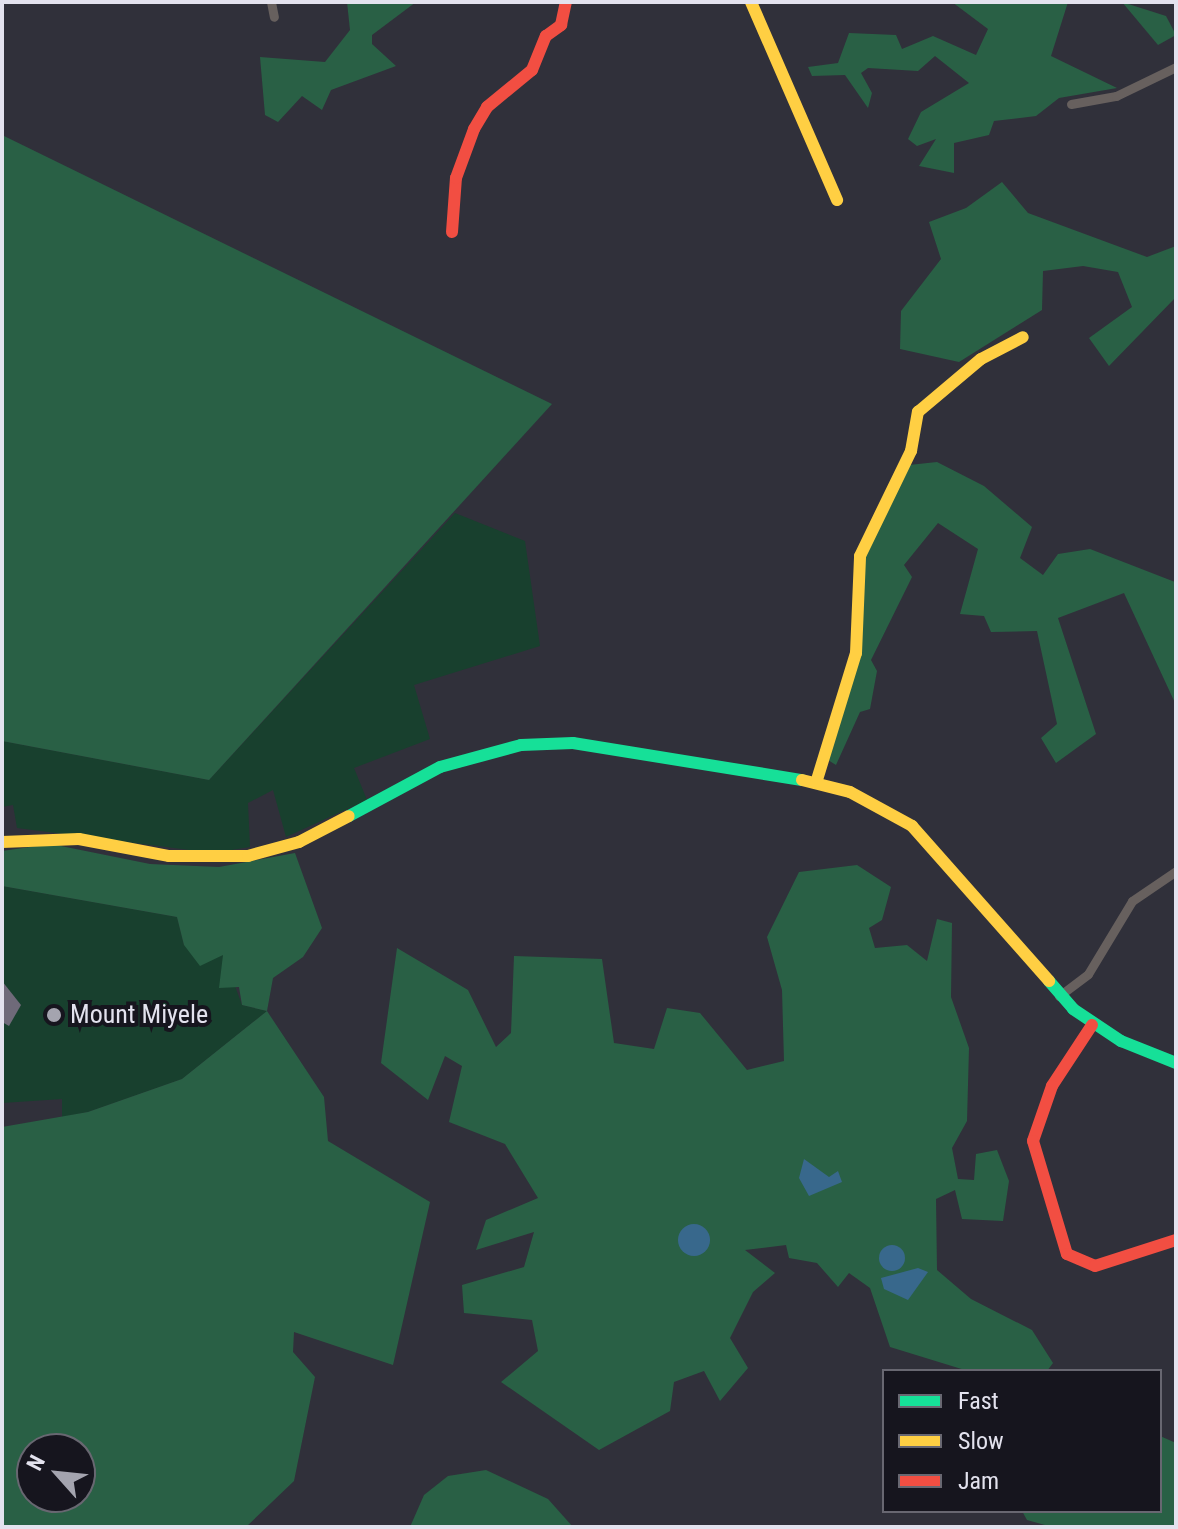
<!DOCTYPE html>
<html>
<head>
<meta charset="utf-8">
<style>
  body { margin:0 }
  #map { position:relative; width:1178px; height:1529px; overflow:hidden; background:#30303a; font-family:"Roboto Condensed",sans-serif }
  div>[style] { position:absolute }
  .green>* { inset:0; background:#18402e }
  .forest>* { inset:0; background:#296045 }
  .water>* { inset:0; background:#38688c }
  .round { border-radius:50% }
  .building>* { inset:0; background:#6f6a79 }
  .street>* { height:9px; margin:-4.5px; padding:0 4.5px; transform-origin:4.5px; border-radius:4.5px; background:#67605e }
  .fast>* { height:12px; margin:-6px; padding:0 6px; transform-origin:6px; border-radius:6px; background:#16e098 }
  .slow>* { height:12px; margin:-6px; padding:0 6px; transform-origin:6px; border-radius:6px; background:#ffcf43 }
  .jam>* { height:12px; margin:-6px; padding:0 6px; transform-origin:6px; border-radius:6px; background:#f24e42 }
  .dots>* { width:22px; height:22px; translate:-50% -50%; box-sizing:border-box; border:4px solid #16151e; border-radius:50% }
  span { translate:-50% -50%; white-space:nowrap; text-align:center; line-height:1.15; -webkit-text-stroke:8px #16151e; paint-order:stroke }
  .poi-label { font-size:26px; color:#e3e2ee }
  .left { translate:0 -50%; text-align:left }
  .frame { position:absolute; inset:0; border:4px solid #e3e2ee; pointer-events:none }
  .legend { position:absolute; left:882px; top:1369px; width:280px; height:144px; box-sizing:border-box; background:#16151e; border:2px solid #686771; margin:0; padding:10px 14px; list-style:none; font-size:24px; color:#e3e2ee }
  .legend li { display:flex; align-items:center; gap:16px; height:40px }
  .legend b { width:40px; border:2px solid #686771 }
  .north { position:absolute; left:16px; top:1433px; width:80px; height:80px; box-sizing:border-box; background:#16151e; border:2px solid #686771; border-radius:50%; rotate:297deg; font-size:22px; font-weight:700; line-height:32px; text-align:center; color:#e3e2ee }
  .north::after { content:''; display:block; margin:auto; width:28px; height:36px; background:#a4a4af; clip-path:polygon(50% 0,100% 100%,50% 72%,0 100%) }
</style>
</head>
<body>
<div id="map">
  <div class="green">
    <i style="clip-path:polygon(455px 513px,525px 541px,540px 646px,414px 685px,430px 739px,354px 768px,367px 800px,286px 837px,273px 790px,248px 803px,250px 847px,213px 853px,17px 828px,13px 805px,2px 807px,2px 741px,209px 780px)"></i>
    <i style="clip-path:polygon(2px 886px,177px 917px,184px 945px,223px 954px,242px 1005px,267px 1011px,182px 1079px,88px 1112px,62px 1117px,62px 1099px,2px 1103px)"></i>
  </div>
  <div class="forest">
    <i style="clip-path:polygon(347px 2px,416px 2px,372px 35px,372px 44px,396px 66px,331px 90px,322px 110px,302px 96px,278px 122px,265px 115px,260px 57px,325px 62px,350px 30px)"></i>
    <i style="clip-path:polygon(952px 2px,1068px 2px,1051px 56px,1117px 88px,1059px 98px,1036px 116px,994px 121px,989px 135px,954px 143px,954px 173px,919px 166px,936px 139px,917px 146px,908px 139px,921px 112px,969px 83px,935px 56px,918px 71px,868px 68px,861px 73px,872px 93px,868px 108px,845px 75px,812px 76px,808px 67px,838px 63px,849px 33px,896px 35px,902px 49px,933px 36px,976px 55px,988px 29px)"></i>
    <i style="clip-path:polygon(1122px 2px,1166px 16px,1176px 35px,1158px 45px)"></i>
    <i style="clip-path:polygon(2px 135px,552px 404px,209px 780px,2px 741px)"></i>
    <i style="clip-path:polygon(1002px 182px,1028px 213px,1147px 257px,1176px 246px,1176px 297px,1109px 366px,1089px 338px,1132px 307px,1118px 272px,1083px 266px,1043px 271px,1042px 310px,959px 362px,900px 349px,901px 311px,941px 259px,929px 222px,966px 208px)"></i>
    <i style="clip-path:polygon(937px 462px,984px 486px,1032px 527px,1020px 558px,1043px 575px,1058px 554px,1090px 549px,1175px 582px,1176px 705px,1124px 593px,1058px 618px,1096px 734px,1056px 763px,1041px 738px,1057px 724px,1037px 631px,991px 632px,984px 616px,960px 614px,978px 549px,938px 523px,904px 565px,912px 577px,871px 660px,877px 671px,870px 709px,860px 712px,836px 765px,828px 760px,860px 654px,864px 558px,909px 465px)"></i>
    <i style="clip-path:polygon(evenodd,51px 844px,150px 864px,219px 867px,295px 853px,322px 928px,303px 957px,273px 978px,267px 1011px,324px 1097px,328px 1141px,430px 1202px,393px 1365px,294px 1332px,293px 1352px,315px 1377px,294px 1481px,246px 1527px,2px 1527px,2px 1127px,88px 1112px,182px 1079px,267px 1011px,242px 1005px,239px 987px,219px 988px,223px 955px,200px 966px,184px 945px,177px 917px,2px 886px,2px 851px,51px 844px,32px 1449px,80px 1449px,80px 1497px,32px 1497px,32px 1449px)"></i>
    <i style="clip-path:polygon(857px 865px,891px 887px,882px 920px,869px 928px,875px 948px,907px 945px,927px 961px,937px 919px,952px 923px,951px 997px,969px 1048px,967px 1121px,952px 1148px,958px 1179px,974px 1180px,976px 1154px,997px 1150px,1009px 1181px,1003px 1221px,962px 1219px,955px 1190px,936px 1199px,937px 1270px,971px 1299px,1032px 1330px,1053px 1363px,1047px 1371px,968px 1371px,890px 1347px,870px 1288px,849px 1273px,838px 1287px,817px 1263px,789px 1258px,786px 1245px,745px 1250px,775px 1273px,753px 1292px,730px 1338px,748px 1368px,720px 1401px,704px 1371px,674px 1382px,670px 1411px,599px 1450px,501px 1382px,538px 1351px,532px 1320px,464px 1313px,462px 1285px,524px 1267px,534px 1232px,476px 1250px,486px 1220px,538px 1198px,505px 1144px,449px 1122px,462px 1066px,445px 1056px,428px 1100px,381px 1063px,397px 948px,468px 990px,496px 1047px,511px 1033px,514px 956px,602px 959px,614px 1043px,654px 1049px,667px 1008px,700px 1013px,747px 1070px,784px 1061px,782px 990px,767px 937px,799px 872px)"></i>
    <i style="clip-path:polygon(1160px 1436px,1176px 1443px,1176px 1527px,1052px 1527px,1027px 1520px,1022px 1511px,1160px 1511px)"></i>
    <i style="clip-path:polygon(486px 1470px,548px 1499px,573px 1527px,410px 1527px,424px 1495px,448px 1476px)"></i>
  </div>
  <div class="water">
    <i style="clip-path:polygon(804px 1159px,829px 1177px,838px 1171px,842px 1182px,809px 1196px,799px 1178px)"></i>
    <i class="round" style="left:678px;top:1224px;width:32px;height:32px"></i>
    <i class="round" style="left:879px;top:1245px;width:26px;height:26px"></i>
    <i style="clip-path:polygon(918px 1268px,928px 1272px,908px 1300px,884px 1289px,881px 1278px)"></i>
  </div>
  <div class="building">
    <i style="clip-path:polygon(2px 981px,21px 1005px,9px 1026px,2px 1022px)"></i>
  </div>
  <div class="street">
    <i style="left:271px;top:2px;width:15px;rotate:79deg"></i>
    <i style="left:1071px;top:104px;width:46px;rotate:-10.1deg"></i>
    <i style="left:1116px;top:96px;width:67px;rotate:-25.8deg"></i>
    <i style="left:1059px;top:996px;width:36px;rotate:-37deg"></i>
    <i style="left:1088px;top:974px;width:85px;rotate:-58.9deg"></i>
    <i style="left:1132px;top:901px;width:53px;rotate:-34.3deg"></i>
  </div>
  <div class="fast">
    <i style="left:349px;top:816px;width:103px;rotate:-28.3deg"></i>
    <i style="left:440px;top:767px;width:84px;rotate:-15.2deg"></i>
    <i style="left:521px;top:745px;width:52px;rotate:-2.2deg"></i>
    <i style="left:573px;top:743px;width:232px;rotate:9.2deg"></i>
    <i style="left:1049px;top:981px;width:37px;rotate:49deg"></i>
    <i style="left:1073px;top:1009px;width:58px;rotate:33.7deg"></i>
    <i style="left:1121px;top:1041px;width:59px;rotate:21.8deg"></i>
  </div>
  <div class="slow">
    <i style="left:751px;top:2px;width:216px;rotate:66.5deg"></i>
    <i style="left:802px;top:780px;width:49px;rotate:14deg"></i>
    <i style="left:850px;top:792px;width:71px;rotate:28.7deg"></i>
    <i style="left:912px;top:826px;width:207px;rotate:48.5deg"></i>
    <i style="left:816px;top:783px;width:136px;rotate:-72.9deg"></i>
    <i style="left:856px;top:653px;width:97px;rotate:-87.6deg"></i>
    <i style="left:860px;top:556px;width:117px;rotate:-64.1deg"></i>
    <i style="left:911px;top:451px;width:40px;rotate:-80deg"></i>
    <i style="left:918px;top:412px;width:82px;rotate:-40.1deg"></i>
    <i style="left:981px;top:359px;width:47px;rotate:-27.6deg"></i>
    <i style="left:2px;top:842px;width:77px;rotate:-2.2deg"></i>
    <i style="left:79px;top:839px;width:92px;rotate:10.7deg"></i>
    <i style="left:169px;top:856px;width:79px"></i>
    <i style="left:248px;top:856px;width:53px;rotate:-15.4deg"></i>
    <i style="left:299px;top:842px;width:56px;rotate:-27.5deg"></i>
  </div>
  <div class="jam">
    <i style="left:452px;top:232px;width:54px;rotate:-85.8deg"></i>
    <i style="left:456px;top:178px;width:52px;rotate:-69.8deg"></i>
    <i style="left:474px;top:129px;width:26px;rotate:-59deg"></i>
    <i style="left:487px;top:107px;width:58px;rotate:-39.4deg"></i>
    <i style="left:532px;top:70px;width:37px;rotate:-68deg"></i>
    <i style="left:546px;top:36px;width:19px;rotate:-36deg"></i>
    <i style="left:561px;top:25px;width:24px;rotate:-78deg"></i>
    <i style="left:1092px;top:1025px;width:73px;rotate:123.3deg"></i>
    <i style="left:1052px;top:1086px;width:58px;rotate:109.1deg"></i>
    <i style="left:1033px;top:1141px;width:118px;rotate:73.3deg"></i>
    <i style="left:1067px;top:1254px;width:30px;rotate:23deg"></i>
    <i style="left:1095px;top:1266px;width:85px;rotate:-17.8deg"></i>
  </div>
  <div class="dots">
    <i style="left:54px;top:1015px;background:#a4a4af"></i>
  </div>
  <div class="poi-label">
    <span class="left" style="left:70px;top:1015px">Mount Miyele</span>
  </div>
  <div class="frame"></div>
  <ul class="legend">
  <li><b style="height:10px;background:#16e098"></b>Fast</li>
  <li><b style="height:10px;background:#ffcf43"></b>Slow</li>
  <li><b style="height:10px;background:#f24e42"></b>Jam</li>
  </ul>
  <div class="north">N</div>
</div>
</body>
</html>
